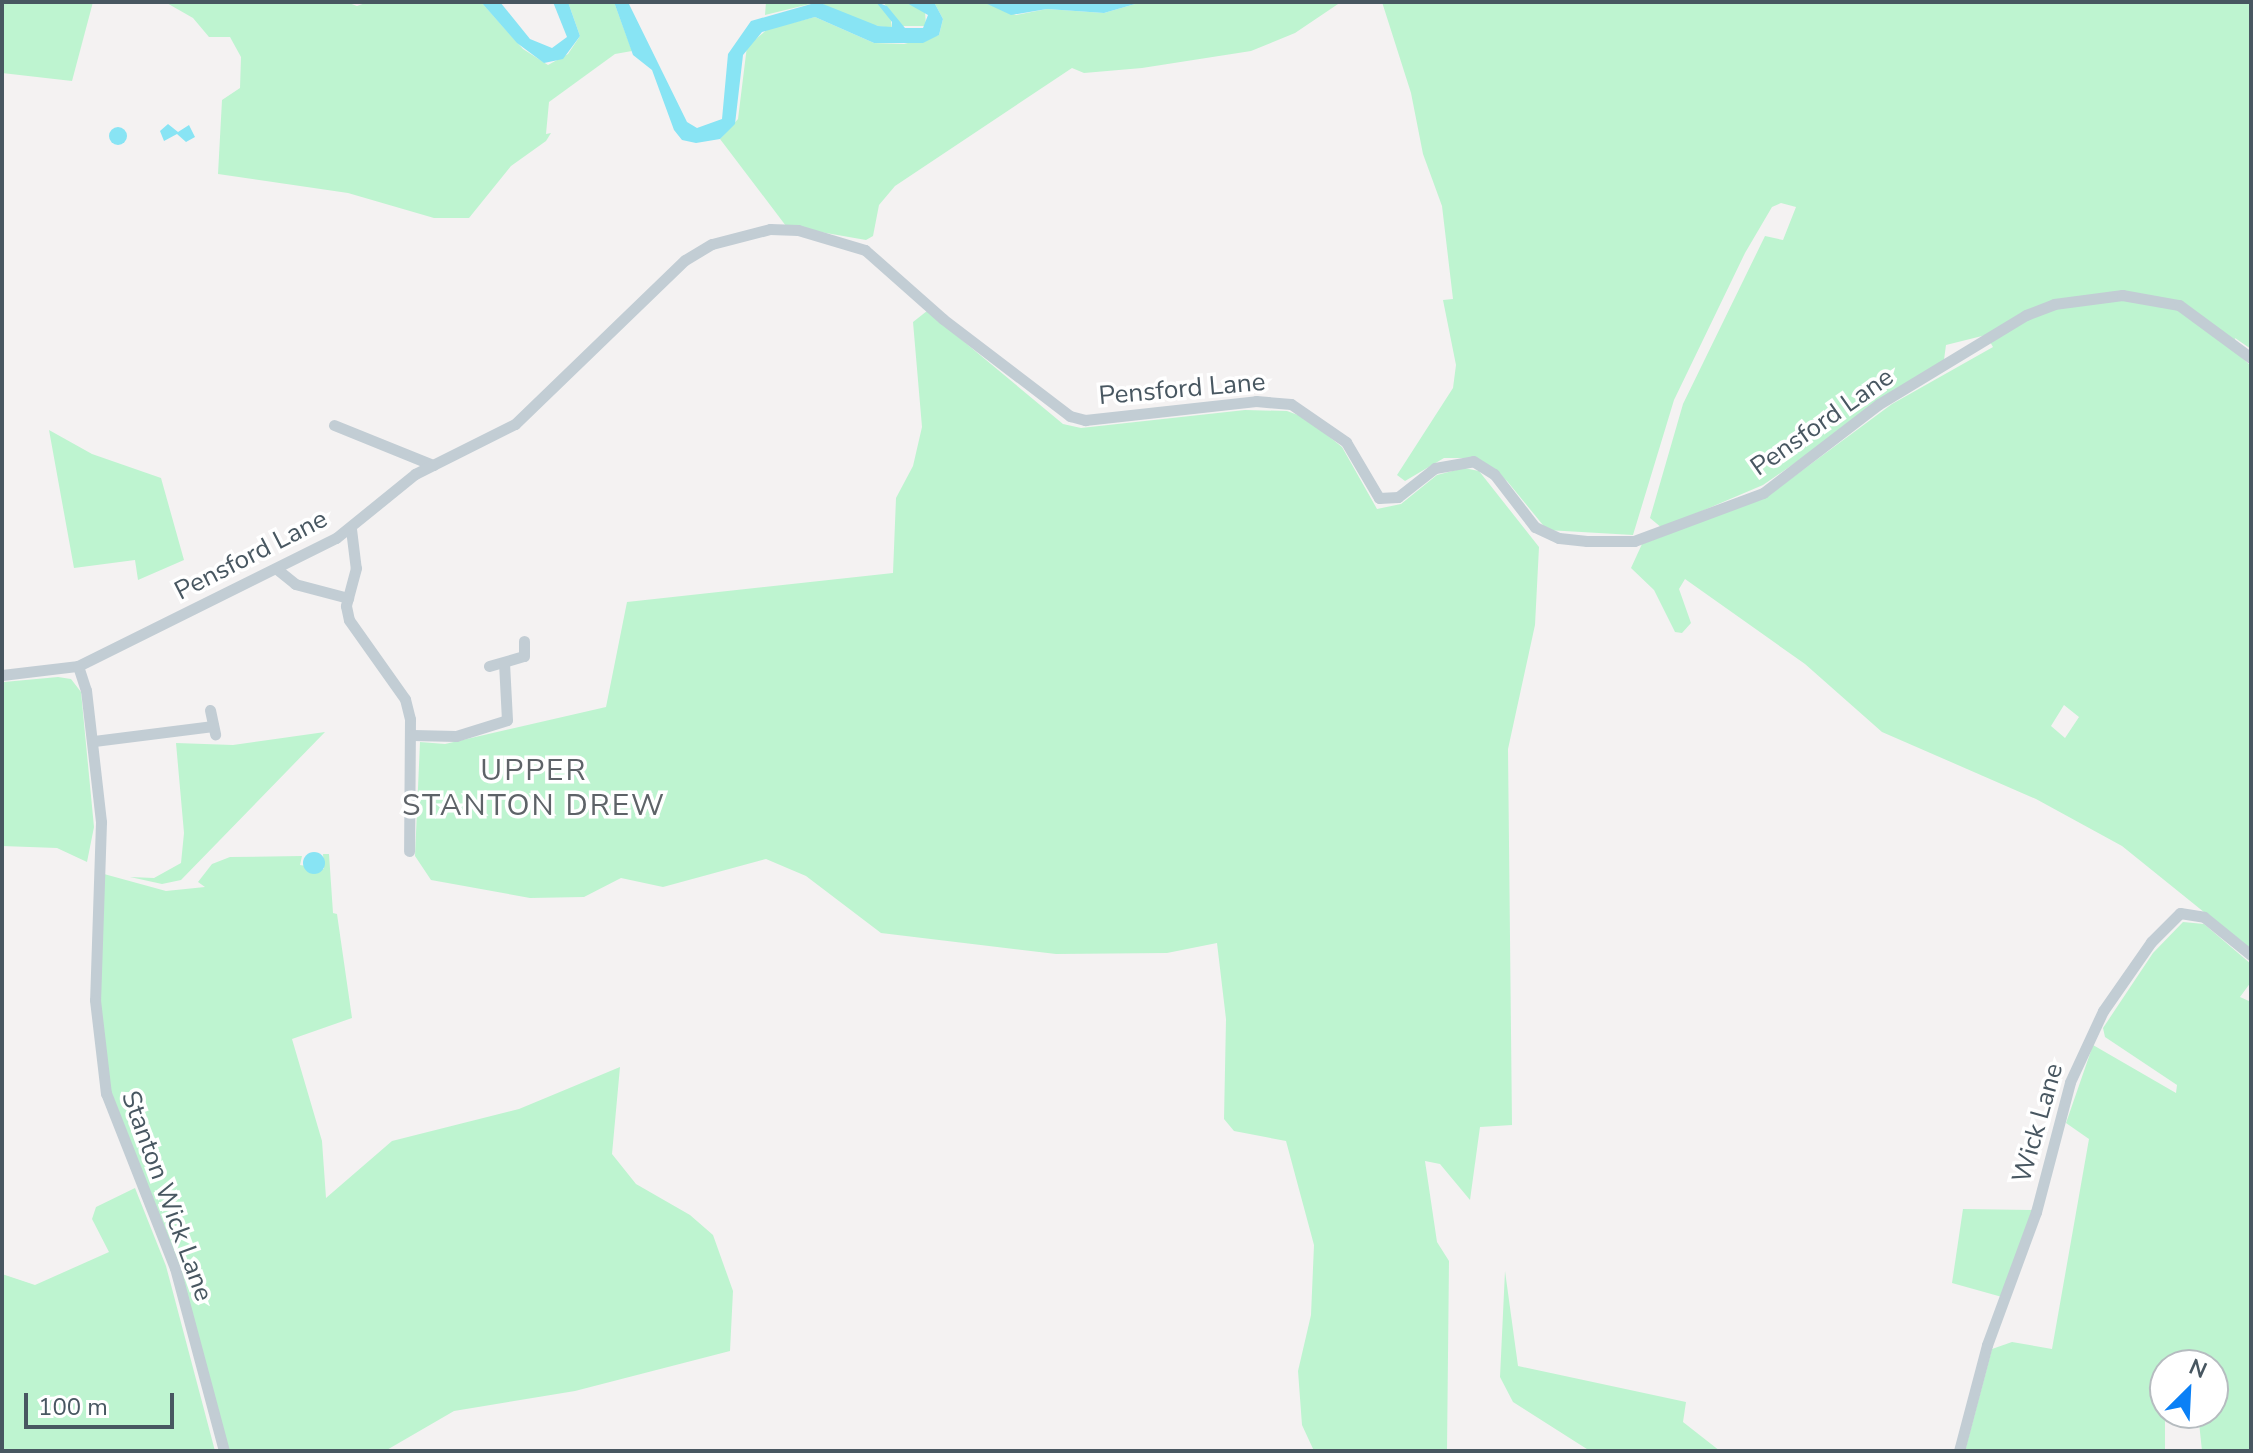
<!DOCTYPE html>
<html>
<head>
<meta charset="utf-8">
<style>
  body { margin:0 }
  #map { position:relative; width:2253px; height:1453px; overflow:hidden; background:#f4f2f2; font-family:"Nunito Sans",sans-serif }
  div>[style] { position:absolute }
  .green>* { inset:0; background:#bef4d0 }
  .water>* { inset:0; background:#88e4f4 }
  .round { border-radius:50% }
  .minor>* { height:11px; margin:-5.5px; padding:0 5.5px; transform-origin:5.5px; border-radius:5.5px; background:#c2cdd4 }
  span { translate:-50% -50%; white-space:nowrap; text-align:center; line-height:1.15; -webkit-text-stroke:7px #fff; paint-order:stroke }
  .street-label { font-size:26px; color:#485761 }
  .quarter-label { font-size:30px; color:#5e6368; letter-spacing:2px }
  .frame { position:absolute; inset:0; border:4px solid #485761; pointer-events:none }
  .north { position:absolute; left:2149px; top:1349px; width:80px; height:80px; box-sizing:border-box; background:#fff; border:2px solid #b6bcc0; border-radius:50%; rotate:24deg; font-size:22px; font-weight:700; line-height:32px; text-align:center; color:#485761 }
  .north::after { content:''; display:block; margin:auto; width:28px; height:36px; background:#0a80f6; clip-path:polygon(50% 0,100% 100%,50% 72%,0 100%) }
  .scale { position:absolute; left:24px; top:1393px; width:150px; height:36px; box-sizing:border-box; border:4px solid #485761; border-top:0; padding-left:10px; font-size:24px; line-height:28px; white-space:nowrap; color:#485761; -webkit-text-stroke:6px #fff; paint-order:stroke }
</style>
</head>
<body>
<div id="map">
  <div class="green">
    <i style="clip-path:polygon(2px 2px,93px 2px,72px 81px,2px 73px)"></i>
    <i style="clip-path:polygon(165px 2px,346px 2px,357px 6px,368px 2px,481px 2px,523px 49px,548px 65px,568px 54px,580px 36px,568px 2px,614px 2px,632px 51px,615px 54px,549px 102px,546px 134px,551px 133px,546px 141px,511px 166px,469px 218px,434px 218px,348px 193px,218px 174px,222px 100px,240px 88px,241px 57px,230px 37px,209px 37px,193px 18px)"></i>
    <i style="clip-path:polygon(766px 2px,876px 2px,890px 15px,892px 28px,865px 24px,818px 2px,765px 15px)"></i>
    <i style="clip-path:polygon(883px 2px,905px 2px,925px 11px,926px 26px,901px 26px)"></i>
    <i style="clip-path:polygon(934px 2px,983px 2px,1016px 15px,1047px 9px,1104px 13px,1142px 2px,1341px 2px,1295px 33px,1251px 51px,1142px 68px,1084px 73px,1072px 68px,895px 186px,879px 205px,873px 236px,866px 240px,786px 226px,720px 139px,738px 119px,747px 46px,768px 29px,815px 17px,874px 43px,904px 44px,939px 35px,943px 19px)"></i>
    <i style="clip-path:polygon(evenodd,1382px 2px,2251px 2px,2251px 349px,2235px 338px,2237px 353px,2251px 366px,2251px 950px,2122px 846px,2036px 799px,1882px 732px,1805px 664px,1685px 579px,1679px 589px,1691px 623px,1682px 633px,1675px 632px,1654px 590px,1631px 568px,1642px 544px,1766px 497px,1892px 404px,1993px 347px,1986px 335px,1946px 345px,1944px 360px,1763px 485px,1662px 528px,1650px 518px,1683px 404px,1765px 236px,1783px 240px,1796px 207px,1781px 203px,1772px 207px,1745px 253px,1674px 400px,1633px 535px,1547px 530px,1507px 481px,1476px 458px,1444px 458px,1405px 481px,1397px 475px,1453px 388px,1456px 365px,1443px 300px,1453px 299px,1442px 206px,1423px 154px,1411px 93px,1382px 2px,2064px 705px,2079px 717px,2065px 738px,2051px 726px,2064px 705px)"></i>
    <i style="clip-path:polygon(927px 311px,1063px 424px,1081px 428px,1245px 410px,1287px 411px,1306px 418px,1342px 447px,1377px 509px,1401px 504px,1437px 475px,1464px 468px,1479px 471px,1539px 547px,1535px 625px,1508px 749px,1512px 1125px,1480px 1127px,1470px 1200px,1440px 1164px,1425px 1161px,1437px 1242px,1449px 1261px,1447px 1451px,1314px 1451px,1302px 1425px,1298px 1371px,1311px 1315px,1314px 1245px,1286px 1141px,1234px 1131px,1224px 1119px,1226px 1019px,1217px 943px,1167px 953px,1056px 954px,881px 933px,806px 876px,766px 859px,663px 887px,621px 878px,584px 897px,530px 898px,431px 880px,415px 856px,420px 742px,445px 744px,606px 707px,627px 602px,893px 573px,896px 498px,913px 466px,922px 427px,913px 322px)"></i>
    <i style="clip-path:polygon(49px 430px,92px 454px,161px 478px,184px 560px,138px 580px,135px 560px,74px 568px)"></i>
    <i style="clip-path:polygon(58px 677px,71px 679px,81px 692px,94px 827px,87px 862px,57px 848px,2px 846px,4px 682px)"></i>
    <i style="clip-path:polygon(325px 732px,181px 880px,162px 884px,130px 877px,154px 878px,181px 863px,184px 833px,176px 743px,233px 745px)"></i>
    <i style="clip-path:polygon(323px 854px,329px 854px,333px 913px,337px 914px,352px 1018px,292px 1039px,322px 1141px,326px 1198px,392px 1141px,519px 1109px,620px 1067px,612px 1154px,636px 1184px,690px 1215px,713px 1235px,733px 1291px,730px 1351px,575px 1391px,454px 1411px,385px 1451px,229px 1451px,178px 1263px,110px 1089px,100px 1000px,104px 874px,166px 891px,205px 887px,198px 882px,212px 864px,230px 857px,302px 856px,300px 865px,324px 869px)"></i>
    <i style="clip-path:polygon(2183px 922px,2204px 924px,2251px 964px,2251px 982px,2240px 997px,2251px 1002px,2251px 1451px,2202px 1451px,2198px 1413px,2213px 1413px,2213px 1365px,2192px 1365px,2191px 1357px,2165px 1365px,2165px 1451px,1965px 1451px,1992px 1349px,2012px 1342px,2052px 1349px,2089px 1139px,2066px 1123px,2093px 1045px,2176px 1093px,2177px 1085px,2105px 1037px,2103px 1028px,2153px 953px)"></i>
    <i style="clip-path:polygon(135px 1188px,166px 1266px,215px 1451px,2px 1451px,2px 1274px,35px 1285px,109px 1252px,92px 1219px,96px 1207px)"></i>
    <i style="clip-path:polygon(1963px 1209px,2032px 1210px,2002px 1297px,1952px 1283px)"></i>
    <i style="clip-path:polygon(1505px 1271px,1518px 1366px,1686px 1402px,1683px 1422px,1720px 1451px,1590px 1451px,1513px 1402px,1500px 1377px)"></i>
  </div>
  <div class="water">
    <i style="clip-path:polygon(481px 2px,500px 2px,530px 39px,552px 48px,567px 37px,553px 2px,568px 2px,580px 36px,563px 59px,544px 63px,517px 43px)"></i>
    <i style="clip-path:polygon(614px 2px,628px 2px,687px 122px,697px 128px,722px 119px,728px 54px,751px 21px,818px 2px,878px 26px,892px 27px,892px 22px,876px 2px,887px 6px,905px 28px,923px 28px,928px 15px,905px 2px,934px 2px,943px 19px,939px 35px,923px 43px,874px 43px,815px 17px,762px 32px,743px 55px,735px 124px,720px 139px,696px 143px,682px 140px,674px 130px,652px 70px,633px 55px)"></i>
    <i style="clip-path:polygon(983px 2px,1142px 2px,1104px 13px,1047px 9px,1011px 15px)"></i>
    <i style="clip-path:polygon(168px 124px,178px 132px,189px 125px,195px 137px,186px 142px,177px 134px,164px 141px,160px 131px)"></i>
    <i class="round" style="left:109px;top:127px;width:18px;height:18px"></i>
    <i class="round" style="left:303px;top:852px;width:22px;height:22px"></i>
  </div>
  <div class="minor">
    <i style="left:334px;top:425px;width:107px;rotate:22deg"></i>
    <i style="left:351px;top:529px;width:39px;rotate:83deg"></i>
    <i style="left:356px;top:568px;width:39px;rotate:105deg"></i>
    <i style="left:346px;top:606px;width:14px;rotate:78deg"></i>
    <i style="left:349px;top:620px;width:97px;rotate:54.7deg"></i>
    <i style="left:405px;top:699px;width:21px;rotate:76deg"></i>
    <i style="left:410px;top:719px;width:132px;rotate:90.4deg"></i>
    <i style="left:278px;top:570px;width:22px;rotate:39deg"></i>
    <i style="left:295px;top:584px;width:55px;rotate:14.8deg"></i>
    <i style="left:78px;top:666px;width:25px;rotate:72deg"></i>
    <i style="left:86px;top:690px;width:133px;rotate:83.5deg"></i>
    <i style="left:101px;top:822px;width:178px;rotate:91.9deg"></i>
    <i style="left:95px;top:1000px;width:94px;rotate:83.3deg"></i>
    <i style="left:106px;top:1093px;width:188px;rotate:68.5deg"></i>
    <i style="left:175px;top:1268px;width:189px;rotate:75deg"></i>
    <i style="left:489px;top:666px;width:36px;rotate:-16deg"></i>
    <i style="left:524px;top:656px;width:15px;rotate:-90deg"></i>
    <i style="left:2px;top:675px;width:77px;rotate:-6.8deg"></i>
    <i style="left:78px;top:666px;width:288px;rotate:-26.4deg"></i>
    <i style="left:336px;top:538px;width:102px;rotate:-39deg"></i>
    <i style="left:415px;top:474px;width:112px;rotate:-26.6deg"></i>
    <i style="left:515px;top:424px;width:236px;rotate:-44deg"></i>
    <i style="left:685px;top:260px;width:31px;rotate:-31deg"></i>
    <i style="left:712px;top:244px;width:60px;rotate:-14.5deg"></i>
    <i style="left:770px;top:229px;width:28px;rotate:2deg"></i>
    <i style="left:798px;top:230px;width:70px;rotate:16.6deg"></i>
    <i style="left:865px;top:250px;width:104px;rotate:41.5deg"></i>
    <i style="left:943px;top:319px;width:160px;rotate:37.4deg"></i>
    <i style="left:1070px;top:416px;width:16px;rotate:15deg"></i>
    <i style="left:1085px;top:420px;width:172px;rotate:-6.3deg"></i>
    <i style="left:1256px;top:401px;width:35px;rotate:5deg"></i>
    <i style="left:1291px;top:404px;width:67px;rotate:34.6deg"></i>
    <i style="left:1346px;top:442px;width:65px;rotate:59.5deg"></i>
    <i style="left:1379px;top:498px;width:19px;rotate:-3deg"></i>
    <i style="left:1398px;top:497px;width:47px;rotate:-38.1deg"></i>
    <i style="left:1435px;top:468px;width:39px;rotate:-10deg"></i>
    <i style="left:1473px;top:461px;width:25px;rotate:32deg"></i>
    <i style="left:1494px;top:474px;width:67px;rotate:52.3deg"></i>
    <i style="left:1535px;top:527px;width:26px;rotate:25deg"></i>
    <i style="left:1559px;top:538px;width:28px;rotate:6deg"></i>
    <i style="left:1587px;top:541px;width:47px"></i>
    <i style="left:1634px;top:541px;width:138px;rotate:-20.4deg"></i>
    <i style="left:1763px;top:493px;width:146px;rotate:-37.5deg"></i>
    <i style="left:1879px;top:404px;width:172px;rotate:-31.2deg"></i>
    <i style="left:2026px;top:315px;width:30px;rotate:-21deg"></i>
    <i style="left:2054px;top:304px;width:69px;rotate:-7.5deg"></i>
    <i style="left:2122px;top:295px;width:58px;rotate:10deg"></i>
    <i style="left:2179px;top:305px;width:89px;rotate:36.4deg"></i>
    <i style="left:210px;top:710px;width:25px;rotate:78deg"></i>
    <i style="left:413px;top:735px;width:43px;rotate:1.3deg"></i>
    <i style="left:456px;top:736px;width:53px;rotate:-17.4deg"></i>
    <i style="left:507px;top:720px;width:57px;rotate:-93deg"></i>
    <i style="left:94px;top:741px;width:120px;rotate:-7.2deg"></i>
    <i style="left:1959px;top:1451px;width:110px;rotate:-75.2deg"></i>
    <i style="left:1987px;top:1345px;width:142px;rotate:-69.8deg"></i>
    <i style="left:2036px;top:1212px;width:134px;rotate:-75.3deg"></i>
    <i style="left:2070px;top:1082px;width:78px;rotate:-65.1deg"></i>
    <i style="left:2103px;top:1011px;width:84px;rotate:-55.2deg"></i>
    <i style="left:2151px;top:942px;width:41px;rotate:-45deg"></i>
    <i style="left:2180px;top:913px;width:24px;rotate:9deg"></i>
    <i style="left:2204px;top:917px;width:60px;rotate:39deg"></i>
  </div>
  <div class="street-label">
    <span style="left:1182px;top:389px;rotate:-5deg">Pensford Lane</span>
    <span style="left:1822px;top:422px;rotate:-35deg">Pensford Lane</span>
    <span style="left:251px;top:555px;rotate:-27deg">Pensford Lane</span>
    <span style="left:2038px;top:1123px;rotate:-74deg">Wick Lane</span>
    <span style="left:167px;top:1196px;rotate:70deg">Stanton Wick Lane</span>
  </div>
  <div class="quarter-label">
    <span style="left:534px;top:788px">UPPER<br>STANTON DREW</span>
  </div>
  <div class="frame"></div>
  <div class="north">N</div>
  <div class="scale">100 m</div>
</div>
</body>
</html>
